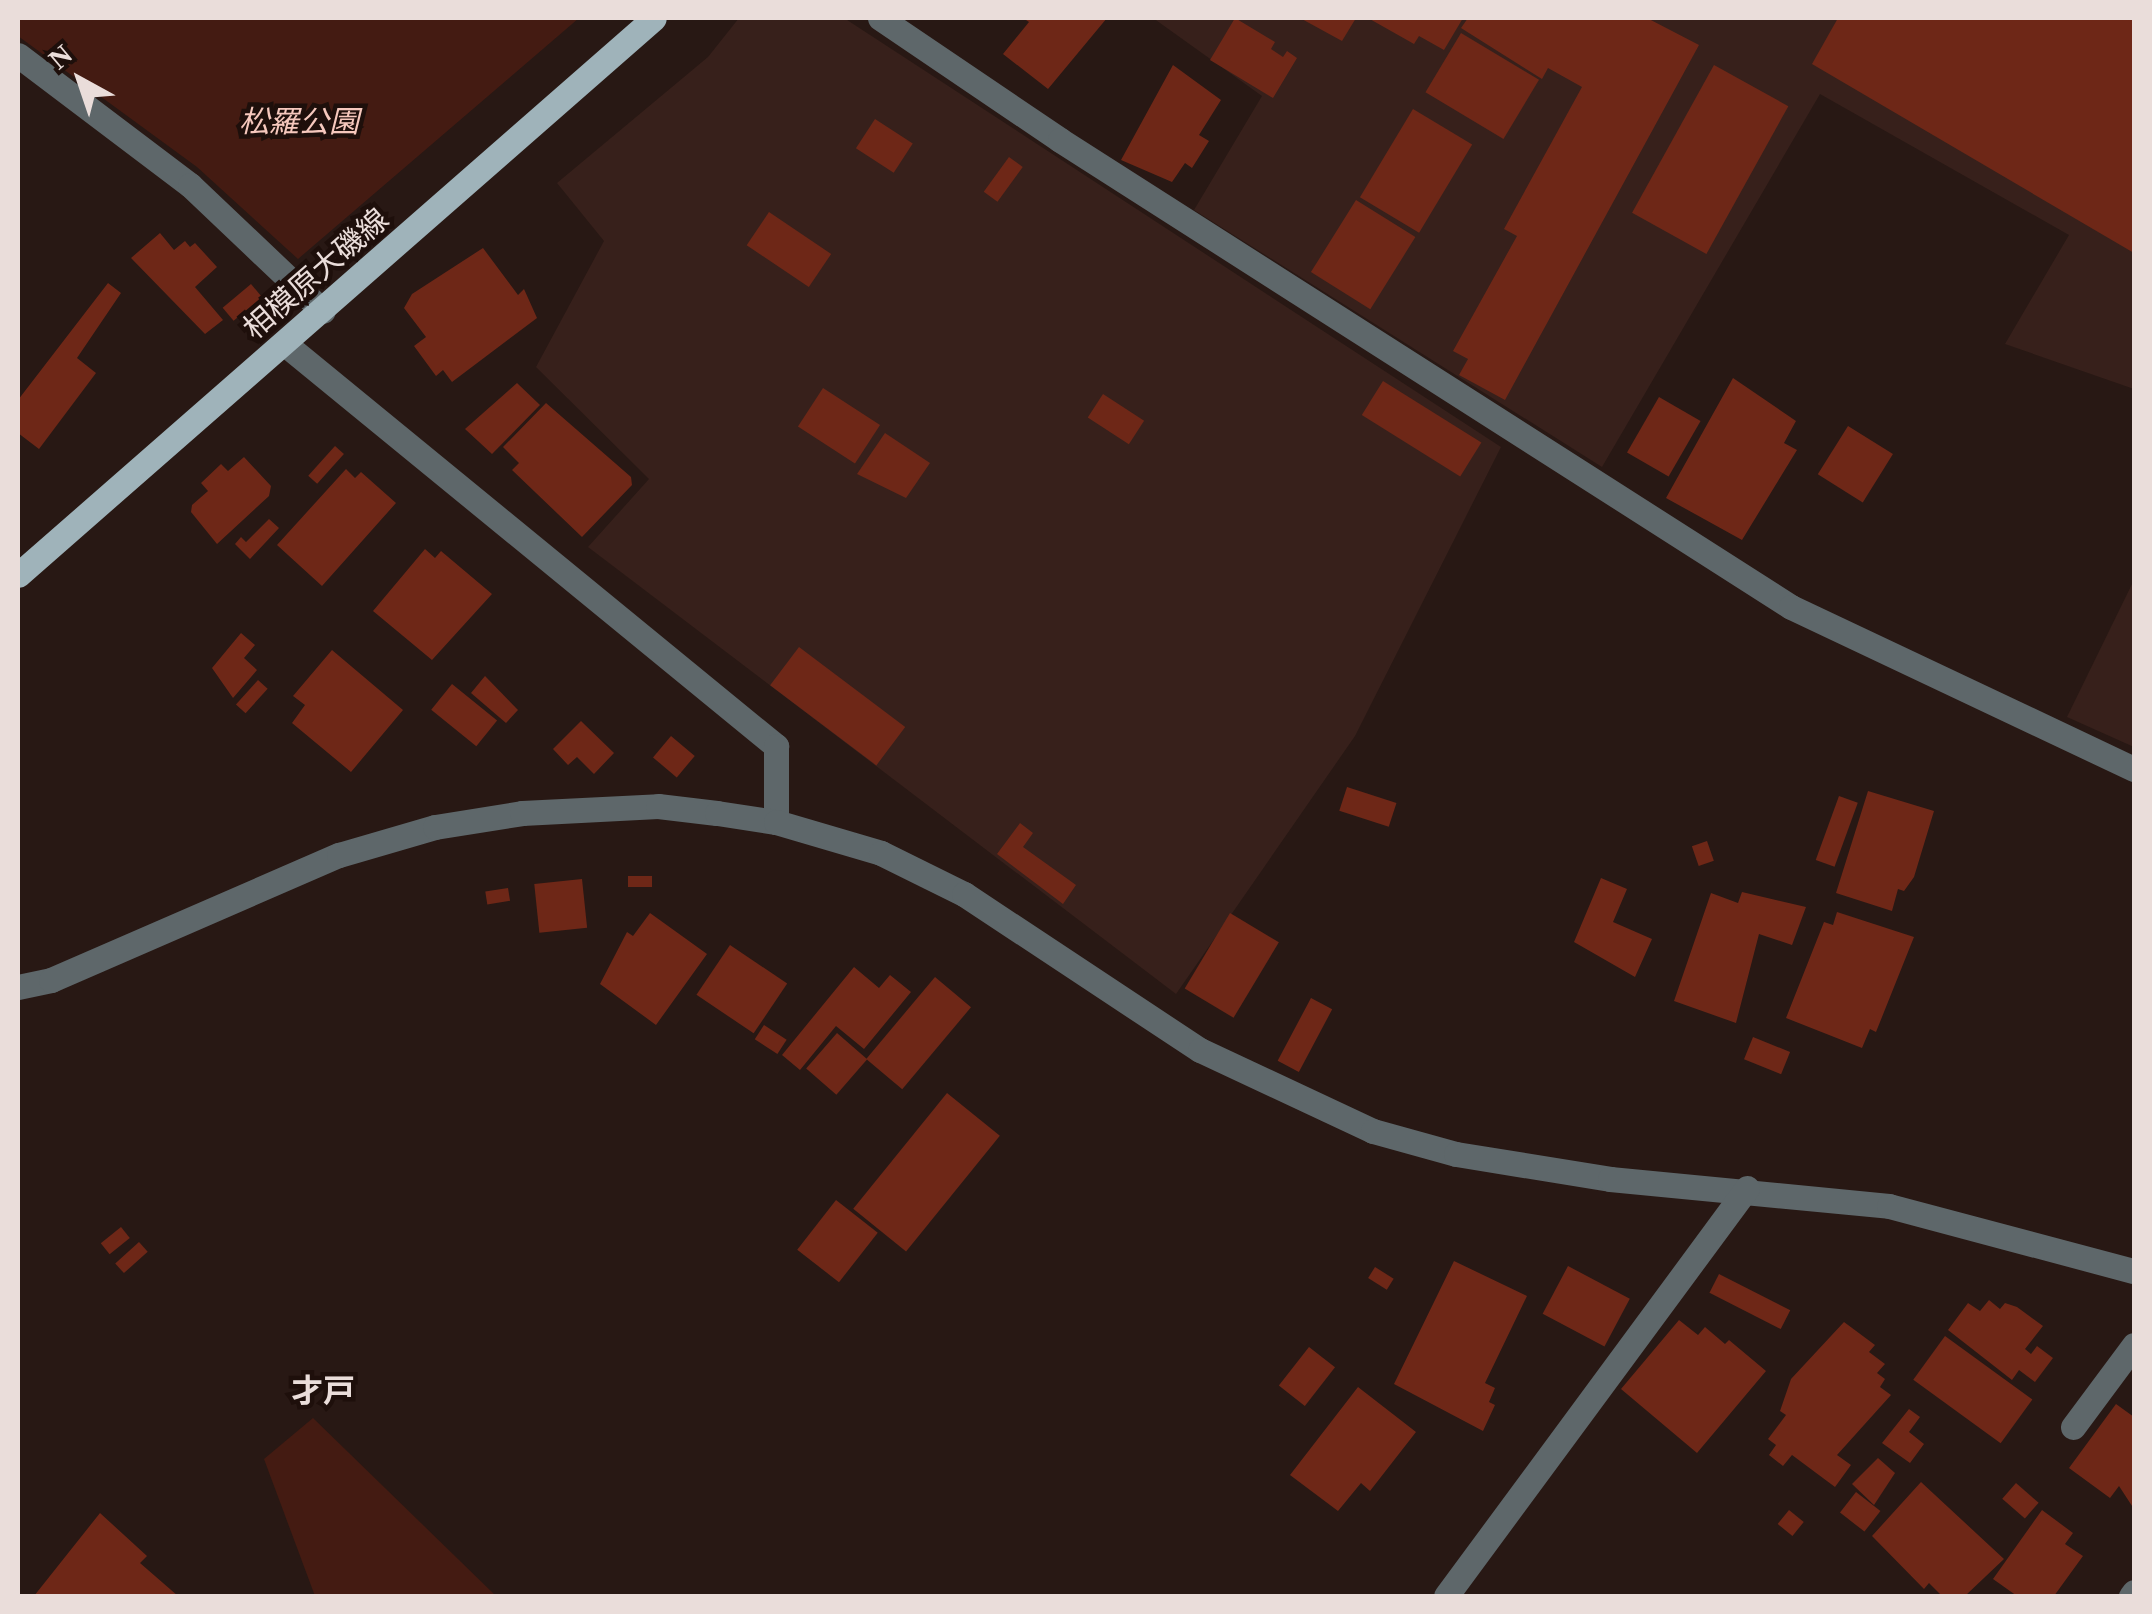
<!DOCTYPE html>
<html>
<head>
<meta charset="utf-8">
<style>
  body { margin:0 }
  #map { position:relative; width:2152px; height:1614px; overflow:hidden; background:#281814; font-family:"Times New Roman","Noto Sans JP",serif }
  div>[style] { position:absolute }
  .built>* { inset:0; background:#37201b }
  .green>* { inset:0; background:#441b12 }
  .building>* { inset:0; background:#6e2717; transform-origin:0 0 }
  .minor>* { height:25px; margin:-12.5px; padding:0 12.5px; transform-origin:12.5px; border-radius:12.5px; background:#5e676a }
  .major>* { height:25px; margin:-12.5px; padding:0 12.5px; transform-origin:12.5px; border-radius:12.5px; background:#9fb3ba }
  span { translate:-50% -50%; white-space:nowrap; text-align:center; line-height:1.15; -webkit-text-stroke:9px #1e0f0b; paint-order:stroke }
  .park-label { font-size:30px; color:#f6c8bd; font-style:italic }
  .street-label { font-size:30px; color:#eaddda }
  .neighbourhood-label { font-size:32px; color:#eaddda; font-weight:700 }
  .frame { position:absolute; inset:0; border:20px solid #eaddda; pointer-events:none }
  .north { position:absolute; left:30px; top:30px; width:100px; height:100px; -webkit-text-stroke:8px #1e0f0b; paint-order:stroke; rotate:320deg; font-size:28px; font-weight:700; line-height:40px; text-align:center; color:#eaddda }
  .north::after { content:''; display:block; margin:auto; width:35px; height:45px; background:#eaddda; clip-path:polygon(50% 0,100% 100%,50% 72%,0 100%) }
</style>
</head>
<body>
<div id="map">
  <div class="built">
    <i style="clip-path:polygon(739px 18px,844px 18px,1501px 447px,1355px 736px,1176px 994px,588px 547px,649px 479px,536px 367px,604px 241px,557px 183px,708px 57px)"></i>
    <i style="clip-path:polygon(1153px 18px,2134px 18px,2134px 389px,2005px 344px,2069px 235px,1820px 94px,1602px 467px,1194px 210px,1262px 96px)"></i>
    <i style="clip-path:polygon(2134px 580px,2134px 747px,2067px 717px)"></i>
  </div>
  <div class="green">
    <i style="clip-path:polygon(18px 18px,579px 18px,298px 259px,197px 167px,18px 36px)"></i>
    <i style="clip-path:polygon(313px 1418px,496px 1596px,315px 1596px,264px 1459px)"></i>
  </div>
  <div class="building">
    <i style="clip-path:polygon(1023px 18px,1107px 18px,1048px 89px,1003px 54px,1029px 22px)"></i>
    <i style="clip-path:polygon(1235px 18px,1275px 42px,1271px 49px,1283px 57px,1287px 51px,1297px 58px,1273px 98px,1210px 60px)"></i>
    <i style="clip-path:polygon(1300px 18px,1356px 18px,1342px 41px)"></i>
    <i style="clip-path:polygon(1368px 18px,1463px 18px,1444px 50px,1419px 36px,1414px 44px)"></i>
    <i style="clip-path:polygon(1468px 18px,1647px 18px,1699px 45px,1505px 400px,1459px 375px,1468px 359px,1453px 351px,1517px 236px,1504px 229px,1582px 87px,1548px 68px,1542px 79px,1461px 28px)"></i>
    <i style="clip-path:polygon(1838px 18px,2134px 18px,2134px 253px,1812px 64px)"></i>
    <i style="left:1461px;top:33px;width:91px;height:69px;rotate:31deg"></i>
    <i style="clip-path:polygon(1173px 65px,1221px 100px,1199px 135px,1209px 141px,1192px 168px,1185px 163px,1172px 182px,1121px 160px)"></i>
    <i style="left:1714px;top:65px;width:85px;height:169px;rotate:29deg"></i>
    <i style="left:1413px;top:109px;width:69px;height:103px;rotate:31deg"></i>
    <i style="left:875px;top:119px;width:45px;height:35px;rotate:33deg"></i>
    <i style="left:1009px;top:157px;width:17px;height:43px;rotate:36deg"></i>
    <i style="left:1356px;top:200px;width:70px;height:85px;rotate:32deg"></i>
    <i style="left:769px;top:212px;width:75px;height:40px;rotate:34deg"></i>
    <i style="clip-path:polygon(160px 233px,174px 250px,185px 241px,190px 247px,195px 243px,217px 267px,195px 287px,223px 320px,205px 334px,131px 258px)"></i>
    <i style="clip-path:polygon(483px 248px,518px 295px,524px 289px,537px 318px,452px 382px,443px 370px,436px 376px,414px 346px,426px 337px,404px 308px,412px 294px)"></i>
    <i style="clip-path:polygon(108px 283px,121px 293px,77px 358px,96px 373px,39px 449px,18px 433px,18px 400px)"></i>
    <i style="left:251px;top:284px;width:17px;height:37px;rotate:50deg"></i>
    <i style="clip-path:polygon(1733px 378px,1796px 421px,1784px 443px,1797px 450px,1742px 540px,1666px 498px)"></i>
    <i style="left:1383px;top:381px;width:116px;height:40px;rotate:32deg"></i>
    <i style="clip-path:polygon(517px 383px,540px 405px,492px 454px,465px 429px)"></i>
    <i style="left:823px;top:388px;width:68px;height:46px;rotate:33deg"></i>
    <i style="left:1103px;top:394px;width:49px;height:28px;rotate:33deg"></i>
    <i style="left:1659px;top:397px;width:48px;height:64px;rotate:30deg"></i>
    <i style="clip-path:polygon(546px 403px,631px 477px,632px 485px,582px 537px,512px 470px,519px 463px,503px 447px)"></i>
    <i style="left:1848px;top:426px;width:53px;height:57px;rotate:32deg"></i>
    <i style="clip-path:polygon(885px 433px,930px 463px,906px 498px,857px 474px)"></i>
    <i style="left:335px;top:446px;width:12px;height:40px;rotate:42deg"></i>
    <i style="clip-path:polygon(244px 457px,271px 486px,269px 496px,217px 544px,191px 512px,192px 505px,208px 491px,201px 483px,221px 464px,228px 471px)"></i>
    <i style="clip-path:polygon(346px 469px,355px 478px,361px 472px,396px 503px,322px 586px,277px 545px)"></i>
    <i style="clip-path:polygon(269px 519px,279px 528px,250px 559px,235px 544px,241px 537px,246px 542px)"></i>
    <i style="clip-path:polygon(425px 549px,435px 558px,441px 551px,492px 594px,432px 660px,373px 611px)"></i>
    <i style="clip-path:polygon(241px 633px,255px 645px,244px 658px,257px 670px,233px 698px,212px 668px)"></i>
    <i style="left:799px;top:647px;width:133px;height:48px;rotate:37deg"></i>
    <i style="clip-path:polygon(332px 650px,403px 710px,351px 772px,292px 723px,305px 705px,293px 696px)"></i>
    <i style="clip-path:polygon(485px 676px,518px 710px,506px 723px,471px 693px)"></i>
    <i style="left:258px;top:680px;width:13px;height:33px;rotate:42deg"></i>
    <i style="left:452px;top:684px;width:58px;height:33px;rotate:39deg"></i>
    <i style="clip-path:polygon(581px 721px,614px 753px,594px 774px,577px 757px,568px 765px,553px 749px)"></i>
    <i style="left:671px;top:736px;width:31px;height:28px;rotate:40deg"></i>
    <i style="left:1347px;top:787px;width:52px;height:25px;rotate:18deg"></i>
    <i style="clip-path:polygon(1868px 791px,1934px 811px,1914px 877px,1904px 891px,1898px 889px,1892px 911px,1836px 893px)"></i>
    <i style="left:1839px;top:796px;width:20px;height:68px;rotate:20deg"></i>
    <i style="clip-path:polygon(1020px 823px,1033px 833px,1023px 847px,1076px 885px,1063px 904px,997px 854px)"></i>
    <i style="left:1707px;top:841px;width:21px;height:16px;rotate:71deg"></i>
    <i style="left:628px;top:876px;width:24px;height:11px"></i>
    <i style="clip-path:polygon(1601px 878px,1627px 889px,1613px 922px,1652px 939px,1635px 977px,1574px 942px)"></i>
    <i style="left:582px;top:879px;width:49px;height:48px;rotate:84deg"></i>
    <i style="left:508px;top:888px;width:13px;height:23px;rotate:81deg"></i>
    <i style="clip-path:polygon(1742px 892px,1806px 907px,1792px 945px,1759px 934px,1736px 1023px,1674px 1001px,1711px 893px,1738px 903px)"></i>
    <i style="clip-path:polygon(1837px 912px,1914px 937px,1876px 1032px,1870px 1029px,1862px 1048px,1786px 1018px,1824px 922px,1833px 925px)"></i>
    <i style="clip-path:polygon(650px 913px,707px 954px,656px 1025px,600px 984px,627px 932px,633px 936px)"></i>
    <i style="left:1230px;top:913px;width:57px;height:88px;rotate:31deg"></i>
    <i style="left:730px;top:945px;width:69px;height:60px;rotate:34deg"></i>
    <i style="clip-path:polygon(854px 967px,879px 988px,890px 975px,911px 992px,864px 1049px,836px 1026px,800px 1070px,782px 1055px)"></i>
    <i style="left:935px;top:977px;width:47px;height:107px;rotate:40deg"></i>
    <i style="left:1311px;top:998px;width:24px;height:71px;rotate:28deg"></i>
    <i style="left:764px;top:1025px;width:27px;height:17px;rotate:33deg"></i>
    <i style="left:837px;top:1033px;width:40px;height:47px;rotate:41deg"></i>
    <i style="left:1753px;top:1037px;width:40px;height:24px;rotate:22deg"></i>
    <i style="left:947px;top:1093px;width:68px;height:149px;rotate:39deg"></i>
    <i style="left:836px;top:1200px;width:53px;height:63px;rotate:38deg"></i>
    <i style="left:121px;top:1227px;width:14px;height:26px;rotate:51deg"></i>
    <i style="left:139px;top:1242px;width:13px;height:32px;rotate:48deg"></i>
    <i style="clip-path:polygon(1454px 1261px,1527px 1296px,1485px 1383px,1495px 1388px,1489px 1402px,1495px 1405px,1483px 1431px,1394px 1384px)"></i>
    <i style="left:1568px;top:1266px;width:70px;height:54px;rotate:28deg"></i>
    <i style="left:1375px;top:1267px;width:22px;height:13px;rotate:32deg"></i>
    <i style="left:1719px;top:1274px;width:80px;height:21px;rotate:27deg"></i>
    <i style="clip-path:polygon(1989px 1300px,2000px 1309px,2005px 1303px,2017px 1307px,2043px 1326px,2025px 1349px,2031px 1354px,2037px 1346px,2053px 1358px,2035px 1382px,2019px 1370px,2012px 1380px,1948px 1330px,1968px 1303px,1980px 1311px)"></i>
    <i style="clip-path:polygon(1679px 1320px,1698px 1335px,1705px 1327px,1725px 1344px,1729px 1340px,1766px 1371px,1697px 1453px,1621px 1389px)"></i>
    <i style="clip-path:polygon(1844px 1322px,1875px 1345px,1869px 1352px,1885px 1364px,1877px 1373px,1885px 1379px,1880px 1387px,1891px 1395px,1837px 1455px,1851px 1465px,1835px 1487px,1792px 1455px,1783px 1466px,1769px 1455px,1776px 1445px,1768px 1439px,1786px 1415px,1780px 1411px,1791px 1379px)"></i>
    <i style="left:1945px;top:1336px;width:108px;height:54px;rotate:36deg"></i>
    <i style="left:1309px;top:1347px;width:33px;height:49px;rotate:38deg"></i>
    <i style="clip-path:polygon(1358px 1387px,1416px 1432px,1370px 1491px,1361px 1483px,1338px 1511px,1290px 1475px)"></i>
    <i style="clip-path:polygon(2116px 1404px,2134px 1417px,2134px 1509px,2119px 1486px,2110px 1498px,2069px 1468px)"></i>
    <i style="clip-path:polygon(1909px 1409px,1920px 1417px,1909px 1432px,1924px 1444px,1910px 1463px,1882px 1443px)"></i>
    <i style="clip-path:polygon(1878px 1458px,1895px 1473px,1874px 1505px,1852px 1484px)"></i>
    <i style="clip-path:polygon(1921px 1482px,2004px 1559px,1965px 1596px,1942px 1596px,1929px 1583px,1924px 1589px,1872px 1536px)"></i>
    <i style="left:2016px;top:1483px;width:30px;height:21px;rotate:41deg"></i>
    <i style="left:1856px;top:1492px;width:31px;height:26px;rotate:38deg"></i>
    <i style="left:1789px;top:1510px;width:19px;height:18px;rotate:39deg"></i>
    <i style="clip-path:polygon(2042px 1510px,2073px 1533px,2065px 1544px,2083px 1556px,2054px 1596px,2017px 1596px,1993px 1579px)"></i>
    <i style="clip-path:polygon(100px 1513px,147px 1556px,140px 1563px,178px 1596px,34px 1596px)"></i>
  </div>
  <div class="minor">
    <i style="left:880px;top:18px;width:217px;rotate:34.1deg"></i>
    <i style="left:1060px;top:140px;width:867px;rotate:32.57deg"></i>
    <i style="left:1791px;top:607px;width:379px;rotate:25.3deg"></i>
    <i style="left:18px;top:55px;width:216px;rotate:37.1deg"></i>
    <i style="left:190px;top:185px;width:183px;rotate:43.5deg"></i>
    <i style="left:285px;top:344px;width:635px;rotate:39.31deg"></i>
    <i style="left:776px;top:746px;width:76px;rotate:90deg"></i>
    <i style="left:18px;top:987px;width:34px;rotate:-12deg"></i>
    <i style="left:51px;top:980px;width:314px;rotate:-23.5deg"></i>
    <i style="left:339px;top:855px;width:100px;rotate:-16.3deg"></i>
    <i style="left:435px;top:827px;width:88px;rotate:-9.1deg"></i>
    <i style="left:522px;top:813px;width:136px;rotate:-2.9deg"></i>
    <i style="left:658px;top:806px;width:59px;rotate:6.8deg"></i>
    <i style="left:717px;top:813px;width:60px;rotate:8.7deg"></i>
    <i style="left:776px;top:822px;width:109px;rotate:16.4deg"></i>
    <i style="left:881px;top:853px;width:93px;rotate:26.3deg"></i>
    <i style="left:964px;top:894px;width:283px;rotate:33.5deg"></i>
    <i style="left:1200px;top:1050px;width:191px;rotate:25.1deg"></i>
    <i style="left:1373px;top:1131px;width:86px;rotate:15.5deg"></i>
    <i style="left:1456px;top:1154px;width:156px;rotate:9.2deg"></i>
    <i style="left:1610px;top:1179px;width:280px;rotate:5.5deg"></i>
    <i style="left:1889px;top:1206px;width:253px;rotate:14.9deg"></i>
    <i style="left:2073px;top:1427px;width:102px;rotate:-53.4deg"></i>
    <i style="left:1446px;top:1596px;width:507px;rotate:-53.58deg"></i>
    <i style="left:2131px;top:1596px;width:5px;rotate:-53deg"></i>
  </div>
  <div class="major">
    <i style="left:18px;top:575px;width:845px;rotate:-41.21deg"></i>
  </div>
  <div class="park-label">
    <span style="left:299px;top:122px">松羅公園</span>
  </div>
  <div class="street-label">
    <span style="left:316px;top:274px;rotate:-41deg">相模原大磯線</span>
  </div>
  <div class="neighbourhood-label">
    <span style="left:323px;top:1391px">才戸</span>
  </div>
  <div class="frame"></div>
  <div class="north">N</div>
</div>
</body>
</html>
